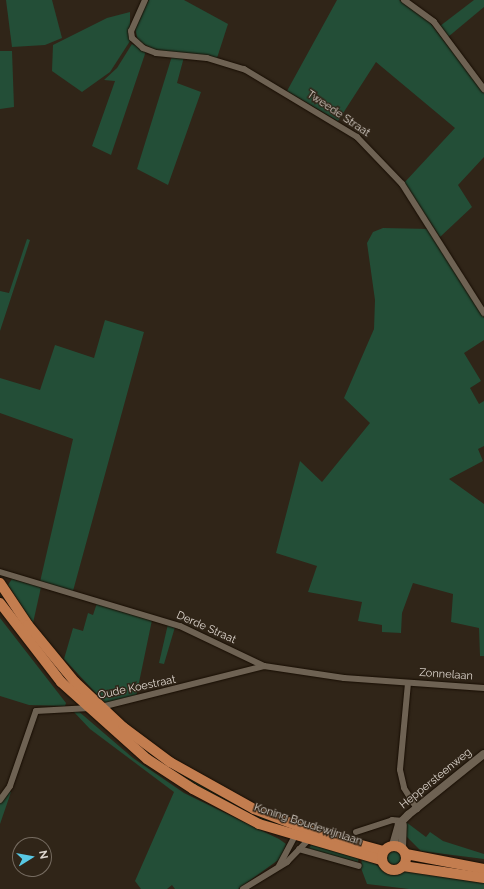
<!DOCTYPE html>
<html>
<head>
<meta charset="utf-8">
<style>
  body { margin:0 }
  #map { position:relative; width:484px; height:889px; overflow:hidden; background:#302518; font-family:Raleway,sans-serif }
  div>[style] { position:absolute }
  .green>* { inset:0; background:#234e37 }
  .round { border-radius:50% }
  .roads { filter:drop-shadow(0 0 1px #170d03) drop-shadow(0 0 1px #170d03) }
  .minor>* { height:6px; margin:-3px; padding:0 3px; transform-origin:3px; border-radius:3px; background:#6e6253 }
  .tertiary>* { height:8px; margin:-4px; padding:0 4px; transform-origin:4px; border-radius:4px; background:#6e6253 }
  .primary>* { height:10px; margin:-5px; padding:0 5px; transform-origin:5px; border-radius:5px; background:#c37d4f }
  .primary>.ring { margin:-5px; padding:0; box-sizing:content-box; background:none; border:10px solid #c37d4f; border-radius:50% }
  span { translate:-50% -50%; white-space:nowrap; text-align:center; line-height:1.15; -webkit-text-stroke:3px #302518; paint-order:stroke }
  .street-label { font-size:11px; color:#ddd5cd }
  .north { position:absolute; left:12px; top:837px; width:40px; height:40px; box-sizing:border-box; background:#302518; border:1px solid #756b60; border-radius:50%; rotate:79deg; font-size:11px; font-weight:700; line-height:16px; text-align:center; color:#ddd5cd }
  .north::after { content:''; display:block; margin:auto; width:14px; height:18px; background:#58c8e4; clip-path:polygon(50% 0,100% 100%,50% 72%,0 100%) }
</style>
</head>
<body>
<div id="map">
  <div class="green">
    <i style="clip-path:polygon(6px 0,52px 0,62px 38px,45px 45px,12px 47px)"></i>
    <i style="clip-path:polygon(149px 0,184px 0,228px 24px,217px 58px,155px 50px,138px 41px,134px 24px)"></i>
    <i style="clip-path:polygon(337px 0,399px 0,424px 15px,484px 93px,484px 157px,458px 185px,472px 207px,440px 237px,404px 183px,455px 128px,376px 62px,338px 121px,287px 91px)"></i>
    <i style="clip-path:polygon(474px 0,484px 0,484px 7px,448px 37px,440px 26px)"></i>
    <i style="clip-path:polygon(130px 12px,130px 41px,110px 72px,82px 92px,52px 71px,53px 45px,107px 18px)"></i>
    <i style="clip-path:polygon(132px 44px,146px 51px,111px 155px,92px 146px,115px 81px,104px 80px,117px 68px)"></i>
    <i style="clip-path:polygon(0 51px,12px 51px,14px 107px,0 109px)"></i>
    <i style="clip-path:polygon(172px 56px,184px 57px,177px 83px,201px 92px,168px 185px,137px 169px)"></i>
    <i style="clip-path:polygon(383px 228px,430px 229px,484px 318px,484px 340px,464px 353px,481px 381px,470px 388px,479px 404px,484px 401px,484px 446px,478px 449px,483px 461px,449px 479px,484px 504px,484px 656px,480px 656px,479px 628px,451px 622px,453px 594px,413px 583px,402px 613px,401px 633px,382px 632px,382px 625px,358px 621px,362px 602px,308px 592px,317px 566px,276px 553px,300px 461px,322px 482px,370px 423px,344px 398px,374px 329px,375px 300px,367px 243px,373px 232px)"></i>
    <i style="clip-path:polygon(27px 239px,30px 240px,0 331px,0 291px,9px 293px)"></i>
    <i style="clip-path:polygon(105px 320px,144px 332px,73px 591px,40px 582px,73px 439px,0 413px,0 378px,40px 390px,55px 345px,94px 358px)"></i>
    <i style="clip-path:polygon(12px 579px,41px 587px,33px 623px,8px 585px)"></i>
    <i style="clip-path:polygon(97px 603px,152px 620px,136px 697px,105px 703px,64px 659px,73px 628px,83px 631px,88px 613px,93px 615px)"></i>
    <i style="clip-path:polygon(0 618px,66px 703px,65px 706px,29px 705px,0 696px)"></i>
    <i style="clip-path:polygon(168px 624px,175px 627px,164px 664px,159px 663px)"></i>
    <i style="clip-path:polygon(77px 710px,133px 758px,184px 793px,279px 839px,286px 844px,281px 858px,238px 889px,175px 889px,172px 885px,167px 889px,141px 889px,135px 881px,174px 792px,90px 729px,73px 711px)"></i>
    <i style="clip-path:polygon(96px 712px,198px 783px,295px 828px,276px 826px,225px 803px,156px 761px)"></i>
    <i style="clip-path:polygon(9px 790px,11px 792px,0 824px,0 802px)"></i>
    <i style="clip-path:polygon(406px 822px,426px 837px,430px 832px,443px 841px,484px 854px,484px 859px,421px 851px,405px 835px)"></i>
    <i style="clip-path:polygon(312px 844px,359px 856px,358px 862px,308px 850px)"></i>
    <i class="round" style="left:386px;top:849px;width:16px;height:16px"></i>
    <i style="clip-path:polygon(362px 857px,391px 873px,403px 869px,484px 881px,484px 889px,409px 889px,367px 884px,361px 868px)"></i>
  </div>
  <div class="roads">
    <div class="minor">
      <i style="left:145px;top:0;width:34px;rotate:114deg"></i>
      <i style="left:131px;top:31px;width:7px;rotate:82deg"></i>
      <i style="left:132px;top:38px;width:15px;rotate:42deg"></i>
      <i style="left:143px;top:48px;width:14px;rotate:21deg"></i>
      <i style="left:156px;top:53px;width:51px;rotate:5.6deg"></i>
      <i style="left:207px;top:58px;width:39px;rotate:17deg"></i>
      <i style="left:244px;top:69px;width:132px;rotate:31deg"></i>
      <i style="left:357px;top:137px;width:65px;rotate:46.2deg"></i>
      <i style="left:402px;top:184px;width:153px;rotate:57.6deg"></i>
      <i style="left:404px;top:0;width:37px;rotate:36deg"></i>
      <i style="left:434px;top:22px;width:84px;rotate:53.3deg"></i>
      <i style="left:0;top:572px;width:188px;rotate:16.7deg"></i>
      <i style="left:180px;top:626px;width:93px;rotate:25.5deg"></i>
      <i style="left:264px;top:666px;width:81px;rotate:8.5deg"></i>
      <i style="left:344px;top:678px;width:140px;rotate:4.1deg"></i>
      <i style="left:408px;top:683px;width:87px;rotate:95.3deg"></i>
      <i style="left:400px;top:770px;width:18px;rotate:77deg"></i>
      <i style="left:404px;top:788px;width:25px;rotate:58deg"></i>
      <i style="left:101px;top:707px;width:168px;rotate:-14.1deg"></i>
      <i style="left:0;top:800px;width:17px;rotate:-54deg"></i>
      <i style="left:10px;top:786px;width:79px;rotate:-70.9deg"></i>
      <i style="left:36px;top:711px;width:54px;rotate:-3.2deg"></i>
      <i style="left:356px;top:832px;width:38px;rotate:-18deg"></i>
      <i style="left:392px;top:820px;width:11px;rotate:5deg"></i>
      <i style="left:299px;top:849px;width:62px;rotate:15.8deg"></i>
      <i style="left:279px;top:866px;width:38px;rotate:-62deg"></i>
      <i style="left:243px;top:889px;width:52px;rotate:-31.5deg"></i>
      <i style="left:287px;top:862px;width:30px;rotate:-46deg"></i>
    </div>
    <div class="tertiary">
      <i style="left:393px;top:845px;width:22px;rotate:-74deg"></i>
      <i style="left:399px;top:824px;width:13px;rotate:-45deg"></i>
      <i style="left:408px;top:815px;width:97px;rotate:-38.8deg"></i>
      <i style="left:402px;top:848px;width:23px;rotate:-88deg"></i>
    </div>
    <div class="primary">
      <i style="left:0;top:583px;width:50px;rotate:56.3deg"></i>
      <i style="left:28px;top:625px;width:74px;rotate:50.5deg"></i>
      <i style="left:75px;top:682px;width:66px;rotate:43.2deg"></i>
      <i style="left:123px;top:727px;width:59px;rotate:36.7deg"></i>
      <i style="left:170px;top:762px;width:96px;rotate:29.2deg"></i>
      <i style="left:254px;top:809px;width:64px;rotate:21deg"></i>
      <i style="left:314px;top:832px;width:72px;rotate:15.4deg"></i>
      <i style="left:0;top:603px;width:100px;rotate:52.3deg"></i>
      <i style="left:61px;top:682px;width:115px;rotate:41.8deg"></i>
      <i style="left:147px;top:759px;width:55px;rotate:33.1deg"></i>
      <i style="left:193px;top:789px;width:75px;rotate:27.9deg"></i>
      <i style="left:259px;top:824px;width:127px;rotate:16.4deg"></i>
      <i class="ring" style="left:382px;top:846px;width:14px;height:14px"></i>
      <i style="left:406px;top:854px;width:79px;rotate:10.9deg"></i>
      <i style="left:403px;top:866px;width:82px;rotate:8.4deg"></i>
    </div>
  </div>
  <div class="street-label">
    <span style="left:338px;top:114px;rotate:34deg">Tweede Straat</span>
    <span style="left:206px;top:628px;rotate:24deg">Derde Straat</span>
    <span style="left:446px;top:675px;rotate:4deg">Zonnelaan</span>
    <span style="left:137px;top:688px;rotate:-12deg">Oude Koestraat</span>
    <span style="left:436px;top:779px;rotate:-39deg">Heppersteenweg</span>
    <span style="left:308px;top:825px;rotate:18deg">Koning Boudewijnlaan</span>
  </div>
  <div class="north">N</div>
</div>
</body>
</html>
